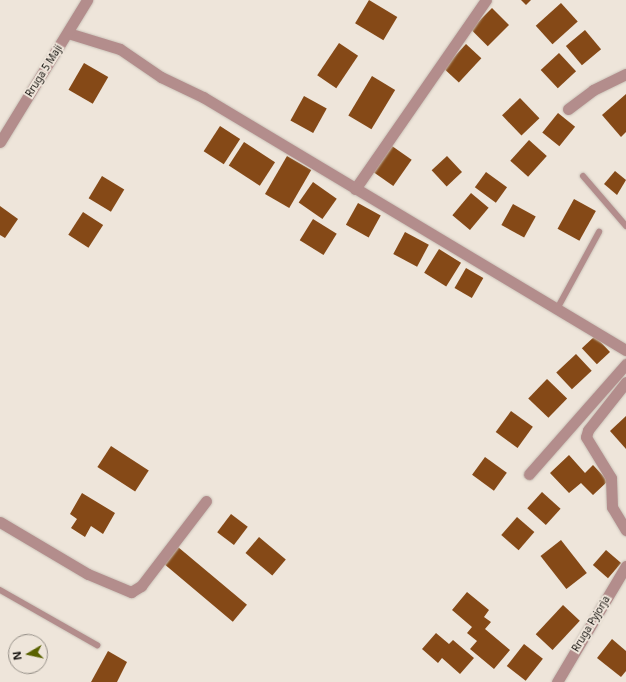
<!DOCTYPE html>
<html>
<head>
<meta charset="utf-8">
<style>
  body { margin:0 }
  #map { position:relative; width:626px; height:682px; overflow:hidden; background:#eee5da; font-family:"Noto Sans",sans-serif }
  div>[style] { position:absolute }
  .building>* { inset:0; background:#854917; transform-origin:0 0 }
  .roads { filter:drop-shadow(0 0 1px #cbc3b9) drop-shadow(0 0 1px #cbc3b9) }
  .service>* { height:6px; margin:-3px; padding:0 3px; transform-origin:3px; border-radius:3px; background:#b38d8c }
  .minor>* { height:11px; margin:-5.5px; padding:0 5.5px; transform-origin:5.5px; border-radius:5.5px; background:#b38d8c }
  span { translate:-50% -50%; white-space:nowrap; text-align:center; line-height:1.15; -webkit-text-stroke:4px #eee5da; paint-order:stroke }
  .street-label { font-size:10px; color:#13100c }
  .north { position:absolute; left:8px; top:634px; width:40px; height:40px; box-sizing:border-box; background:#eee5da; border:1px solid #969088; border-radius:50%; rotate:261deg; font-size:11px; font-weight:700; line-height:16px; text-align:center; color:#13100c }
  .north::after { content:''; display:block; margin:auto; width:14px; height:18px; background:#5a6200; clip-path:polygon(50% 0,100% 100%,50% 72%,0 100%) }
</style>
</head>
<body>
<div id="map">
  <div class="building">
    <i style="left:369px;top:0;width:33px;height:27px;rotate:31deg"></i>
    <i style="clip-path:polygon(521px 0,531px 0,526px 5px)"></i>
    <i style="left:561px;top:3px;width:25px;height:34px;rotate:48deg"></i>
    <i style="left:492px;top:8px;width:24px;height:30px;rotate:45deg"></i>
    <i style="left:585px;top:30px;width:25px;height:25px;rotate:50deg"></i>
    <i style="left:339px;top:43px;width:23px;height:39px;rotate:34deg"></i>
    <i style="left:466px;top:44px;width:21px;height:33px;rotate:43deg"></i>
    <i style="left:559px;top:53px;width:25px;height:25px;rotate:47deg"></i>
    <i style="left:84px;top:63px;width:28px;height:31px;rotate:30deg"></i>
    <i style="left:372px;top:76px;width:27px;height:46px;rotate:31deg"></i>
    <i style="clip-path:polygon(626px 94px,626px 132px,621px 137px,602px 115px)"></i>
    <i style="left:304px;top:96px;width:26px;height:28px;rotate:29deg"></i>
    <i style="left:520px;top:98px;width:28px;height:25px;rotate:46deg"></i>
    <i style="left:558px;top:113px;width:22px;height:25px;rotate:39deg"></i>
    <i style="left:220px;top:126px;width:24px;height:30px;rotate:33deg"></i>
    <i style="left:529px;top:140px;width:24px;height:28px;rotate:42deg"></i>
    <i style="left:244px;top:142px;width:37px;height:28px;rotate:33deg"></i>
    <i style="left:392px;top:146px;width:24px;height:32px;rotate:35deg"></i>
    <i style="left:287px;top:156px;width:28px;height:44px;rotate:30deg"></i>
    <i style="left:447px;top:156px;width:22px;height:21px;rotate:47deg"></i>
    <i style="clip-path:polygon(615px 171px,626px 180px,617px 195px,604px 184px)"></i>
    <i style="left:486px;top:172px;width:26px;height:19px;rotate:36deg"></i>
    <i style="left:102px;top:176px;width:26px;height:26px;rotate:31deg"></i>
    <i style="left:313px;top:182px;width:29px;height:25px;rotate:35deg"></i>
    <i style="left:471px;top:193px;width:23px;height:29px;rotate:40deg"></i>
    <i style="left:574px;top:199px;width:25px;height:34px;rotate:29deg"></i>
    <i style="left:358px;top:203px;width:26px;height:25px;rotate:29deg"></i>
    <i style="left:513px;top:204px;width:26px;height:24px;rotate:29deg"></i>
    <i style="clip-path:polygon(0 206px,18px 219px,5px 238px,0 235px)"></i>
    <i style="left:83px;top:212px;width:24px;height:27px;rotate:33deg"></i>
    <i style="left:313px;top:219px;width:28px;height:25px;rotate:32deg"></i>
    <i style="left:405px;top:232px;width:27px;height:25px;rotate:28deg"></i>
    <i style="left:439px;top:249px;width:26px;height:28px;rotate:32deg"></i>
    <i style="left:466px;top:268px;width:20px;height:23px;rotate:30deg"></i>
    <i style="left:595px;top:336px;width:22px;height:18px;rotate:47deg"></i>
    <i style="left:576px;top:354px;width:23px;height:27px;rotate:47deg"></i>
    <i style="left:547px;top:379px;width:28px;height:27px;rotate:44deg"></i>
    <i style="left:511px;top:411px;width:27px;height:26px;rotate:36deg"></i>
    <i style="clip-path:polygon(626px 416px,626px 449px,610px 431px)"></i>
    <i style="left:111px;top:446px;width:45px;height:25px;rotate:33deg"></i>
    <i style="clip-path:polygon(569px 455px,585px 473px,593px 465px,608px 481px,593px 495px,581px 483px,569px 493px,550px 473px)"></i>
    <i style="left:485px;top:457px;width:27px;height:22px;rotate:36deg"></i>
    <i style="left:542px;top:492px;width:25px;height:22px;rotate:42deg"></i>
    <i style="clip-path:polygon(82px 493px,115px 513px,103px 534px,91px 526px,85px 537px,71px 528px,77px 519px,70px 514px)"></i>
    <i style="left:231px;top:514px;width:21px;height:23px;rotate:37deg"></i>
    <i style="left:517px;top:517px;width:23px;height:24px;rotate:41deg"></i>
    <i style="left:259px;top:537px;width:35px;height:21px;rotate:40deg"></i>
    <i style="left:561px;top:540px;width:42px;height:26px;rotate:52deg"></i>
    <i style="left:178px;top:547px;width:90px;height:22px;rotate:40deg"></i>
    <i style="left:606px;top:550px;width:20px;height:20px;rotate:41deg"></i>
    <i style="clip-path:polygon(467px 592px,489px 610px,484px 617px,491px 622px,485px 629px,510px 650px,494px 669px,470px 649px,477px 641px,467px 633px,472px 627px,452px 610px)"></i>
    <i style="left:563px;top:605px;width:23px;height:40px;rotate:43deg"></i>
    <i style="clip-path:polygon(436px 633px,449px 644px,453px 640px,474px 658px,460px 674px,442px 658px,438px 663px,422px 649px)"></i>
    <i style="clip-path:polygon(612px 639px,626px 651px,626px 671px,621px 677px,597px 658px)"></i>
    <i style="left:524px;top:644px;width:24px;height:28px;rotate:38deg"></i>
    <i style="clip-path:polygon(108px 651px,127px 662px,117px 682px,91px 682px)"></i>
  </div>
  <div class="roads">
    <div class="service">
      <i style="left:583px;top:176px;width:66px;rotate:49.3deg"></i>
      <i style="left:557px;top:309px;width:88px;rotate:-61.4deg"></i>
      <i style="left:0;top:590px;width:112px;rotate:29.6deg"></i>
    </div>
    <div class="minor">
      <i style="left:68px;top:33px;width:54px;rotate:17.1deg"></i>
      <i style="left:120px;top:49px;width:50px;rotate:34.3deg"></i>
      <i style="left:161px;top:77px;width:47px;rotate:25.5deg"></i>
      <i style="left:203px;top:97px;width:493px;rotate:30.9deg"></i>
      <i style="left:568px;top:109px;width:31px;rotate:-37deg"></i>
      <i style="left:593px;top:90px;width:37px;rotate:-26deg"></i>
      <i style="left:0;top:142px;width:167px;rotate:-58.5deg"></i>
      <i style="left:355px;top:189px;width:230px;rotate:-55.3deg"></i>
      <i style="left:626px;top:382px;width:61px;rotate:128.4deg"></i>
      <i style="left:588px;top:430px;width:7px;rotate:106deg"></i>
      <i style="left:586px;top:437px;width:48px;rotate:58.6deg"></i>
      <i style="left:611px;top:478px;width:29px;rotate:88deg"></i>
      <i style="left:612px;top:507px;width:27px;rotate:59deg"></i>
      <i style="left:529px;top:474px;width:147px;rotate:-48.6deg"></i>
      <i style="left:0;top:522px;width:102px;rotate:30.6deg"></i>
      <i style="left:88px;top:574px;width:47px;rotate:22.7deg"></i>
      <i style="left:131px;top:592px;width:12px;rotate:-31deg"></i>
      <i style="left:141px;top:586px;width:107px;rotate:-52.6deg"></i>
      <i style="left:557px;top:682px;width:135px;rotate:-59.3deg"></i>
    </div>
  </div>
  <div class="street-label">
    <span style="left:44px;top:71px;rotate:-58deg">Rruga 5 Maji</span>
    <span style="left:591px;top:624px;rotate:-59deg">Rruga Pyjorja</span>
  </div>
  <div class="north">N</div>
</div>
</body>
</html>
